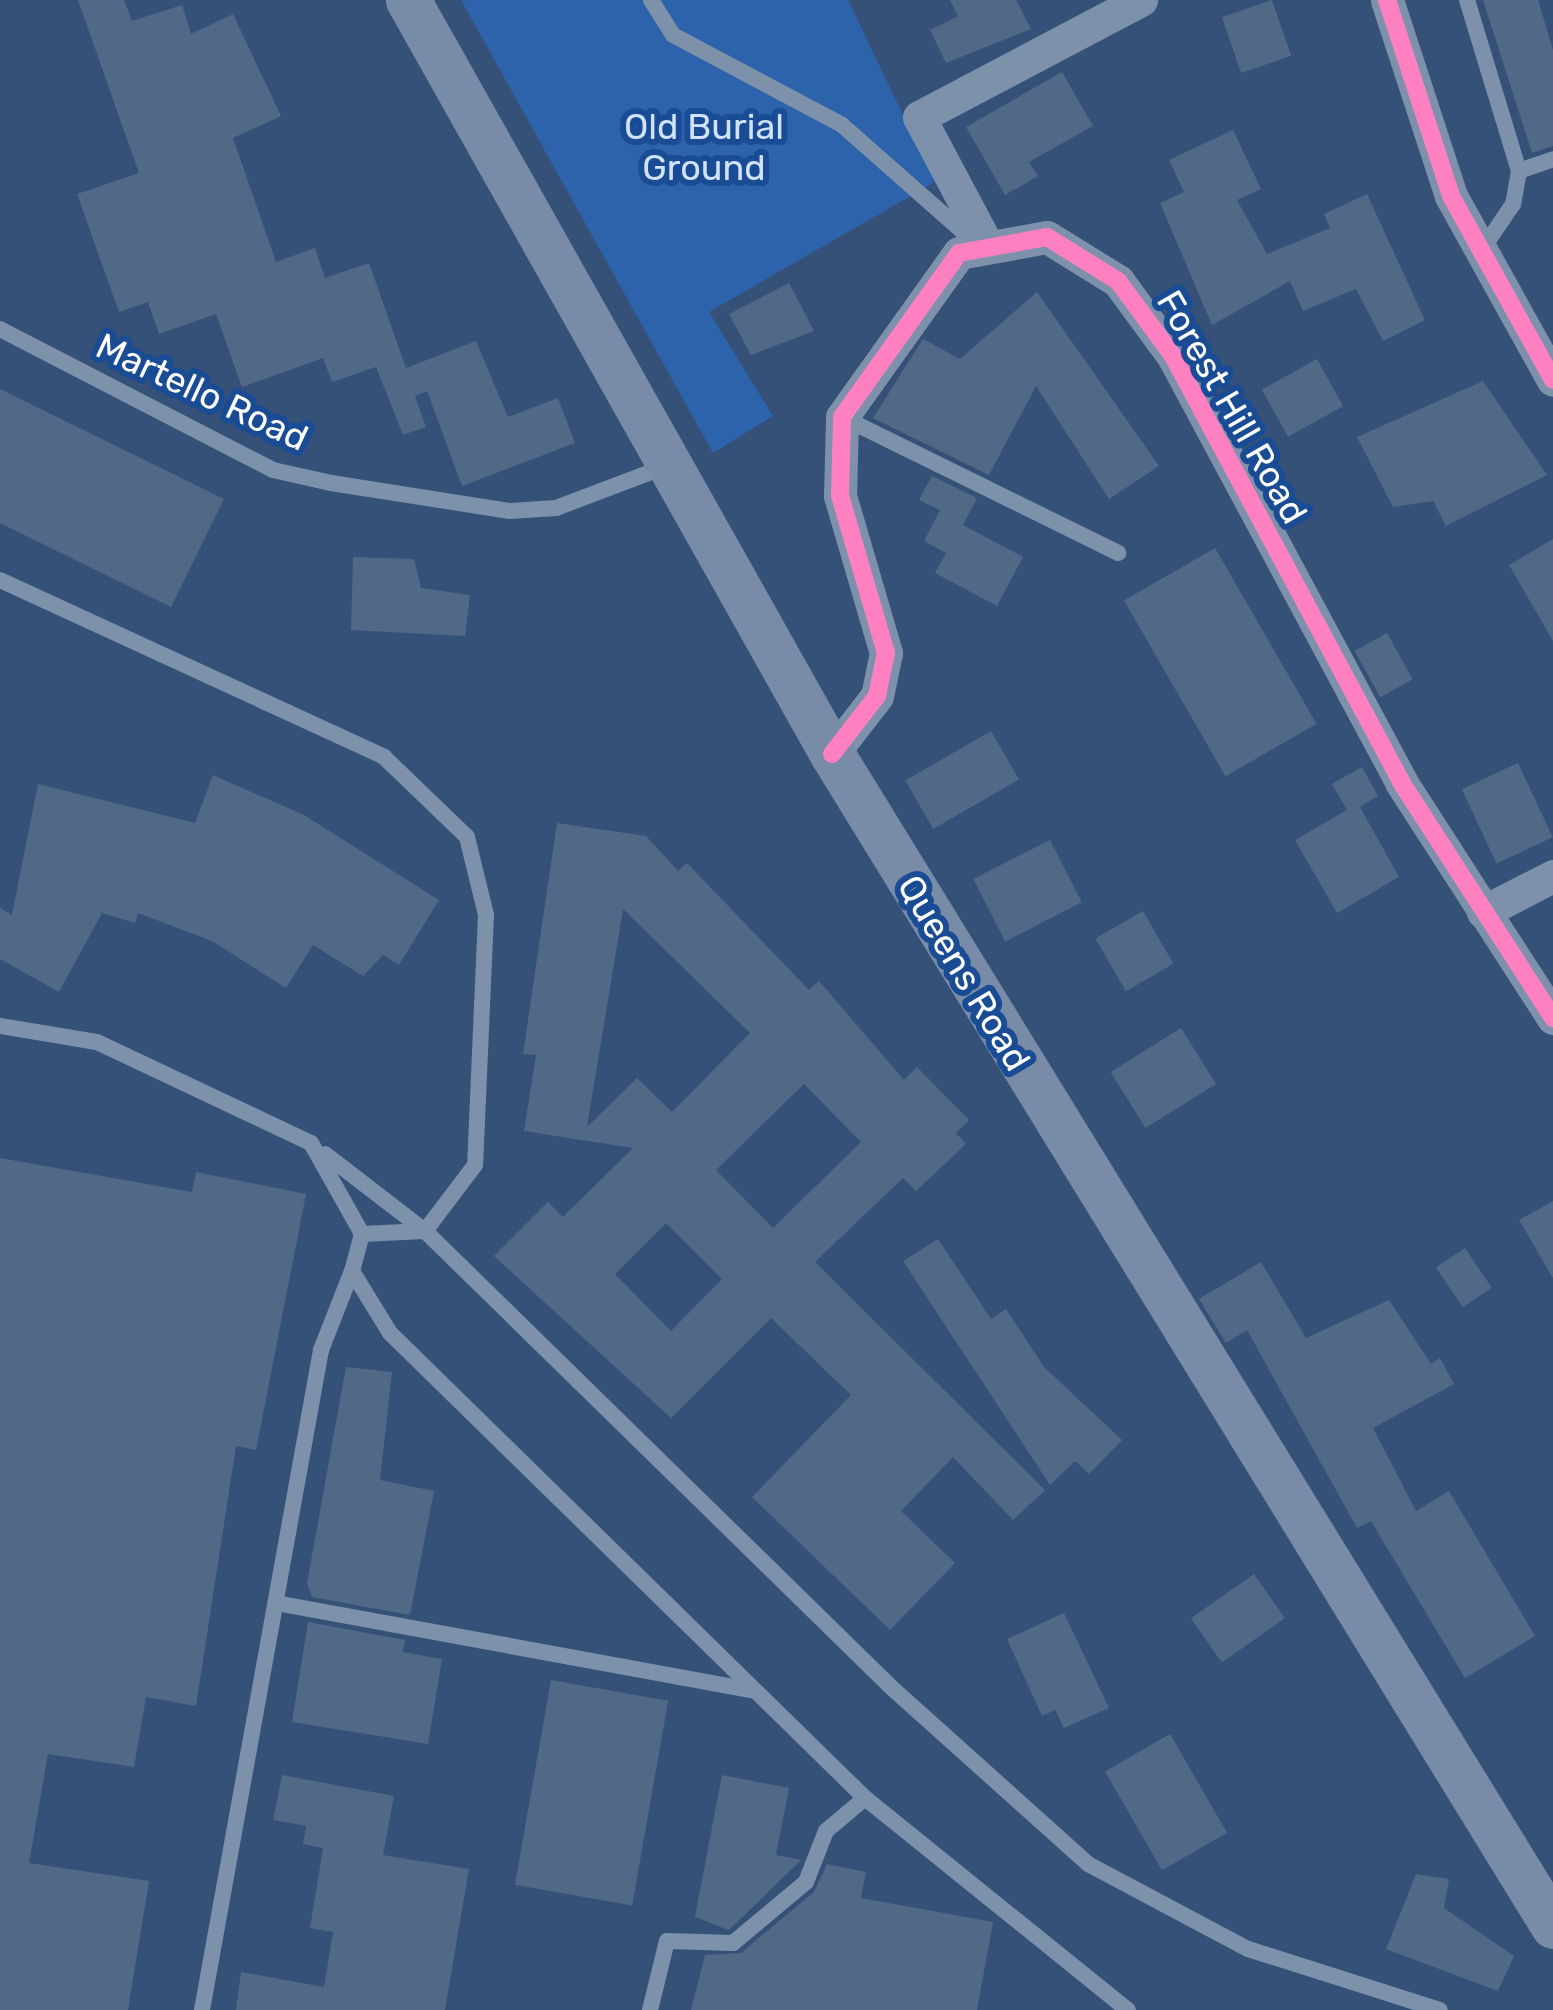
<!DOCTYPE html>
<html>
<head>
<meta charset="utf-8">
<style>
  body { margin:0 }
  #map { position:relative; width:1553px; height:2010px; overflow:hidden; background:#355178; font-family:Rubik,sans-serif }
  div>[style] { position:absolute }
  .green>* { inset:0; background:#2d63aa }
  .building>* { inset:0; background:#526887; transform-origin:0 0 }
  .service>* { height:16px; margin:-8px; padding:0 8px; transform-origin:8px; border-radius:8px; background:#7d91ab }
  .minor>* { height:33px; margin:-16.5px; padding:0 16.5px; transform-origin:16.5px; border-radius:16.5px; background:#7d91ab }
  .secondary>* { height:45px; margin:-22.5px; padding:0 22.5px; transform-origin:22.5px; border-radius:22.5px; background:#798ca7 }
  .cycleway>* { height:18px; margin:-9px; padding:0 9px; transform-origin:9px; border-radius:9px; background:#ff80c0 }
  span { translate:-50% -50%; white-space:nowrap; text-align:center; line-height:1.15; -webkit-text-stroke:12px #194c94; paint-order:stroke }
  .park-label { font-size:36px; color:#d0e3fb }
  .street-label { font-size:36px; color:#fff }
</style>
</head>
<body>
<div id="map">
  <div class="green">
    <i style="clip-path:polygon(461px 0,848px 0,935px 182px,709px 312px,773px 416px,713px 453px)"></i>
  </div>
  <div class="building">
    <i style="clip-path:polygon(78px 0,124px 0,132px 21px,182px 5px,191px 34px,233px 14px,281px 116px,233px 138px,276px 262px,315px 248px,325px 278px,369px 263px,406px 368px,476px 341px,508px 417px,558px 398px,575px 443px,462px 486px,427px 391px,415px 396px,426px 427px,403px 435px,376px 367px,332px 382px,323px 358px,242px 387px,216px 314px,159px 334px,148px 302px,119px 312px,77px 194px,139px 173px)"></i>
    <i style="clip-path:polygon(950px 0,1016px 0,1031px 29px,946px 63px,930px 30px,958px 16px)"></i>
    <i style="left:1272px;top:0;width:59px;height:53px;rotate:71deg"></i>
    <i style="clip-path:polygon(1483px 0,1538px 0,1553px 50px,1553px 146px,1532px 153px)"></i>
    <i style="clip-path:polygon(1062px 72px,1093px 126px,1029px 162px,1038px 176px,1005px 195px,966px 127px)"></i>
    <i style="clip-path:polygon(1233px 130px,1261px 189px,1237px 200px,1267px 254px,1330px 228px,1324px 214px,1367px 194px,1425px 320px,1383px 341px,1356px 289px,1303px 311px,1290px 281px,1212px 325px,1160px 203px,1184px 192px,1169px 160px)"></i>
    <i style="clip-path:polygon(789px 283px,814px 331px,751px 355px,729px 314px)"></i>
    <i style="clip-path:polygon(1037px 292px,1159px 466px,1109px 499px,1036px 386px,989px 475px,873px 418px,923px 339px,960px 359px)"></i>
    <i style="left:1317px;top:359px;width:54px;height:63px;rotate:61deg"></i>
    <i style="clip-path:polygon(1483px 381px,1547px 475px,1446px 526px,1433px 501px,1393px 507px,1357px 437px)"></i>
    <i style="clip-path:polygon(0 389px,224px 499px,171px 607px,0 523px)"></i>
    <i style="clip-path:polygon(932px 476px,977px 498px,963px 525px,1023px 557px,997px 606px,935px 573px,946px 553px,924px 541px,940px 510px,919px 500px)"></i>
    <i style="clip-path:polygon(1553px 539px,1553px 641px,1509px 565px)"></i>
    <i style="left:1215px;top:548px;width:203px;height:105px;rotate:60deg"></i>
    <i style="clip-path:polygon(353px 557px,414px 559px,421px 588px,470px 595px,465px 636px,351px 630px)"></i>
    <i style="left:1387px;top:633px;width:53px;height:37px;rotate:61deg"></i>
    <i style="left:991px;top:731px;width:56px;height:99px;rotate:60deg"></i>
    <i style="left:1518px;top:763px;width:82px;height:62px;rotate:65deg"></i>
    <i style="clip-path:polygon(1362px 767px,1378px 796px,1360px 807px,1399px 877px,1337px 913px,1295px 840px,1347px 810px,1332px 784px)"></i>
    <i style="clip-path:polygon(213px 775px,304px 815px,439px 900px,399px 965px,383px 955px,363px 976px,313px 945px,286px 988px,212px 941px,138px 913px,135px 923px,102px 913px,59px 992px,0 959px,0 908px,12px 915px,38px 784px,195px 823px)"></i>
    <i style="clip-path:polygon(evenodd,557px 823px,646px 836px,678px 871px,687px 863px,809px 990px,819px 981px,904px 1080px,917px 1067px,969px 1120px,956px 1133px,966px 1144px,916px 1191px,903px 1178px,815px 1262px,1045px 1490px,1013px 1520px,953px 1457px,901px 1511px,955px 1563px,890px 1630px,752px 1497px,851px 1395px,771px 1318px,671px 1418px,494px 1256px,548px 1202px,563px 1217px,633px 1148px,524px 1131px,536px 1055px,523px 1054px,557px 823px,623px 909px,750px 1033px,672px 1112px,637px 1078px,587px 1127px,623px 909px,557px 823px,804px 1084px,861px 1142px,773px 1228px,716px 1170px,804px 1084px,557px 823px,666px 1223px,722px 1279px,671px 1331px,615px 1274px,666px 1223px)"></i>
    <i style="left:1050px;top:840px;width:70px;height:86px;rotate:63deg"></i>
    <i style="left:1143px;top:911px;width:61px;height:55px;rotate:60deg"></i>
    <i style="left:1181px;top:1028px;width:66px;height:83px;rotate:58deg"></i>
    <i style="clip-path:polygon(0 1158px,192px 1192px,196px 1172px,306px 1194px,256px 1450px,236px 1446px,196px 1706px,146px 1697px,134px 1767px,48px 1754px,29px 1863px,149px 1881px,128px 2010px,0 2010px)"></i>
    <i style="clip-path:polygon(1553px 1201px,1553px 1278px,1519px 1220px)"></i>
    <i style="clip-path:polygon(938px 1239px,991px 1319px,1006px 1309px,1044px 1367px,1122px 1440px,1089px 1474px,1075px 1461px,1050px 1485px,903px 1261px)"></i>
    <i style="left:1465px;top:1248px;width:48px;height:35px;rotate:56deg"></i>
    <i style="clip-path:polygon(1261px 1262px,1306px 1338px,1389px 1300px,1431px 1364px,1440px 1358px,1454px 1384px,1373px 1428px,1416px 1511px,1449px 1491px,1535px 1636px,1465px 1678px,1371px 1521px,1357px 1528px,1247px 1330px,1226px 1343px,1199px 1299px)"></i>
    <i style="clip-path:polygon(346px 1367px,392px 1372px,380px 1480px,434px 1491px,410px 1615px,312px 1597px,307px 1583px)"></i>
    <i style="left:1254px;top:1574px;width:54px;height:77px;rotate:55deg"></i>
    <i style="clip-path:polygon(1064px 1613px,1109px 1708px,1064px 1728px,1055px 1710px,1042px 1716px,1007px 1639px)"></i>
    <i style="clip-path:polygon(308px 1622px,405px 1640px,403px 1652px,442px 1659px,428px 1744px,292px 1722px)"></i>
    <i style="left:551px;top:1680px;width:119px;height:208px;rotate:10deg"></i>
    <i style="left:1170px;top:1734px;width:114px;height:75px;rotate:60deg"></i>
    <i style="clip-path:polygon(282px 1775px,394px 1796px,383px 1855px,469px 1869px,445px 2010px,236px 2010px,241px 1972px,324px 1987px,333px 1932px,310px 1928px,323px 1848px,303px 1844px,306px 1826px,273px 1820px)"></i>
    <i style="clip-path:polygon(722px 1775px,789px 1788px,776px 1855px,801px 1860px,729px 1930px,695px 1917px)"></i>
    <i style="clip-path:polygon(827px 1864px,866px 1872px,861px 1898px,993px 1922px,977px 2010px,691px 2010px,705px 1955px,741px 1953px,814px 1892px)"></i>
    <i style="clip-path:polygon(1416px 1874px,1449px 1879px,1444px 1908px,1514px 1956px,1498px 1991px,1386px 1949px)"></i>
  </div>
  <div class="service">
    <i style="left:651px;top:0;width:41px;rotate:57.8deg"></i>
    <i style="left:673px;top:35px;width:191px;rotate:28deg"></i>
    <i style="left:842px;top:125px;width:179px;rotate:41.4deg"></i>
    <i style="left:1467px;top:0;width:179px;rotate:73.1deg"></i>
    <i style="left:1519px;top:171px;width:34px;rotate:100deg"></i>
    <i style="left:1513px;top:204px;width:60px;rotate:124.2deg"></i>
    <i style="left:1519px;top:171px;width:36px;rotate:-19deg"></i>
    <i style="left:0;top:329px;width:307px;rotate:27.3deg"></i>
    <i style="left:273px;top:470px;width:59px;rotate:12.6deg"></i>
    <i style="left:331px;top:483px;width:181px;rotate:8.9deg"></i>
    <i style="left:510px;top:511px;width:46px;rotate:-3.7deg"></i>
    <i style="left:556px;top:508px;width:113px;rotate:-20.7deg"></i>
    <i style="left:842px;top:417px;width:308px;rotate:26.2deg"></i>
    <i style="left:0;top:580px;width:423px;rotate:24.7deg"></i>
    <i style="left:384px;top:757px;width:115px;rotate:43.9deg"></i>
    <i style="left:467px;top:837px;width:80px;rotate:76.3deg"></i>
    <i style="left:486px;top:915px;width:250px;rotate:92.5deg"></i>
    <i style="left:475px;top:1165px;width:83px;rotate:127.1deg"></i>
    <i style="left:425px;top:1231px;width:126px;rotate:-142.4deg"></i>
    <i style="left:0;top:1026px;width:98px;rotate:9.4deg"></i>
    <i style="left:97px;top:1042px;width:237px;rotate:25.3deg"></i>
    <i style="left:311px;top:1143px;width:104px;rotate:60.7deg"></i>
    <i style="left:362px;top:1234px;width:38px;rotate:105deg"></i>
    <i style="left:352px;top:1271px;width:73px;rotate:58.5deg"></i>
    <i style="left:390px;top:1333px;width:665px;rotate:44.39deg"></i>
    <i style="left:865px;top:1798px;width:338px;rotate:38.9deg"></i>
    <i style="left:362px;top:1234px;width:63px;rotate:-2.7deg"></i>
    <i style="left:425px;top:1231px;width:653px;rotate:44.38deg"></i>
    <i style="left:892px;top:1688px;width:263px;rotate:41.9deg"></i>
    <i style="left:1088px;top:1864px;width:181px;rotate:28deg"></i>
    <i style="left:1248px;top:1949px;width:201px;rotate:17.6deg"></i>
    <i style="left:276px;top:1603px;width:487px;rotate:10.4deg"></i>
    <i style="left:202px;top:2010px;width:671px;rotate:-79.78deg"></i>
    <i style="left:321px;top:1350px;width:85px;rotate:-68.6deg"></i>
    <i style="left:650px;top:2010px;width:71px;rotate:-76.2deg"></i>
    <i style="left:667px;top:1941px;width:66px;rotate:1.7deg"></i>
    <i style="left:733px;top:1943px;width:95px;rotate:-39.9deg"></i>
    <i style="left:806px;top:1882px;width:55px;rotate:-68.6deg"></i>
    <i style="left:826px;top:1831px;width:51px;rotate:-40.2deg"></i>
  </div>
  <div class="minor">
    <i style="left:1387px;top:0;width:206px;rotate:71.9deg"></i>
    <i style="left:1451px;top:196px;width:210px;rotate:61deg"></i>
    <i style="left:985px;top:241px;width:140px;rotate:-118deg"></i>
    <i style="left:919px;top:117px;width:251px;rotate:-27.8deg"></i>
    <i style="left:832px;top:754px;width:73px;rotate:-52.2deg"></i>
    <i style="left:877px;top:696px;width:44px;rotate:-78.2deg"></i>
    <i style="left:886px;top:653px;width:164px;rotate:-106.3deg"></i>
    <i style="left:840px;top:496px;width:79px;rotate:-88.5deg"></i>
    <i style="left:842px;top:417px;width:201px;rotate:-54.5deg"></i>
    <i style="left:959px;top:253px;width:89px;rotate:-10.3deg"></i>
    <i style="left:1047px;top:237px;width:84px;rotate:31.8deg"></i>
    <i style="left:1118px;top:281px;width:93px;rotate:53.7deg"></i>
    <i style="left:1173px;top:356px;width:483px;rotate:61.8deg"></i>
    <i style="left:1401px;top:782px;width:281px;rotate:57.2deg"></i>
    <i style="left:1483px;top:912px;width:79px;rotate:-27.2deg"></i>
  </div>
  <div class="secondary">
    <i style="left:408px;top:0;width:865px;rotate:60.65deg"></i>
    <i style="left:832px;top:754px;width:1376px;rotate:58.4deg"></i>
  </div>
  <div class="cycleway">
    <i style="left:1387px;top:0;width:206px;rotate:71.9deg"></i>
    <i style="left:1451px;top:196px;width:210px;rotate:61deg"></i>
    <i style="left:832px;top:754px;width:73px;rotate:-52.2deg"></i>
    <i style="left:877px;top:696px;width:44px;rotate:-78.2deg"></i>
    <i style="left:886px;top:653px;width:164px;rotate:-106.3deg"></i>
    <i style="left:840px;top:496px;width:79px;rotate:-88.5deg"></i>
    <i style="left:842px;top:417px;width:201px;rotate:-54.5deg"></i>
    <i style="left:959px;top:253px;width:89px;rotate:-10.3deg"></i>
    <i style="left:1047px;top:237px;width:84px;rotate:31.8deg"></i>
    <i style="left:1118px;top:281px;width:93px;rotate:53.7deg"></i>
    <i style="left:1173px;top:356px;width:483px;rotate:61.8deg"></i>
    <i style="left:1401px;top:782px;width:281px;rotate:57.2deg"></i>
  </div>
  <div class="park-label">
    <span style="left:704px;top:147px">Old Burial<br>Ground</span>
  </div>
  <div class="street-label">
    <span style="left:202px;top:392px;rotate:25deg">Martello Road</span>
    <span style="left:1232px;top:407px;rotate:60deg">Forest Hill Road</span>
    <span style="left:964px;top:973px;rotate:59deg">Queens Road</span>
  </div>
</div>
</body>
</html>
